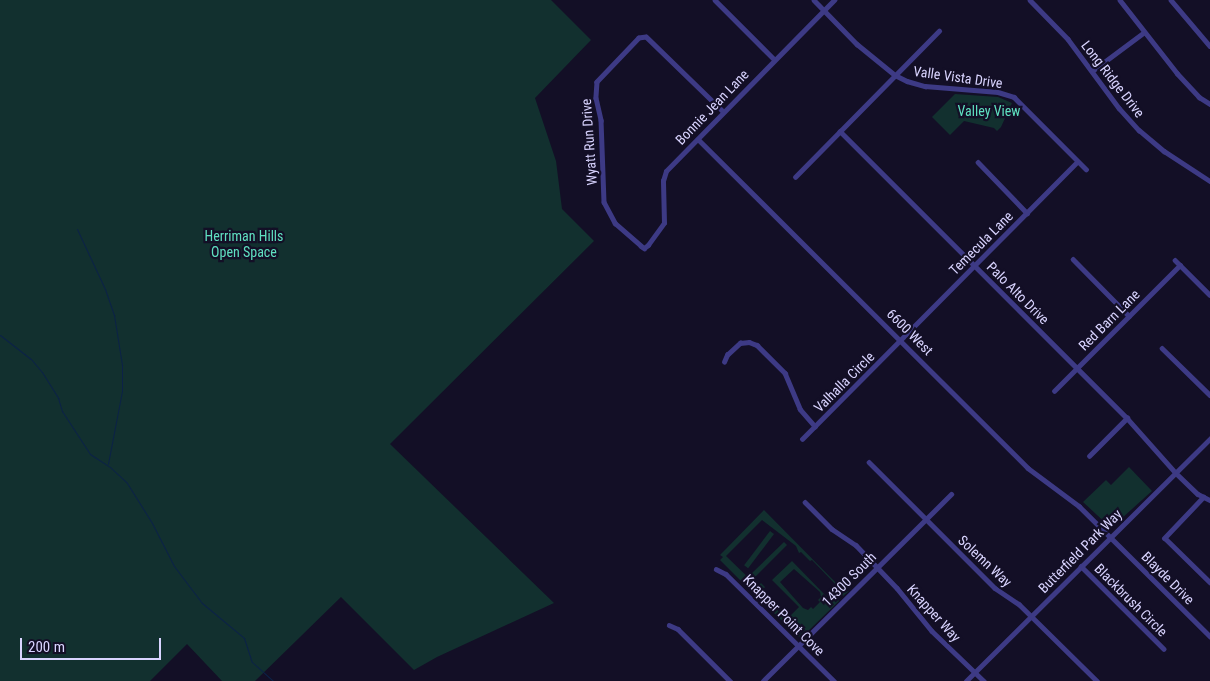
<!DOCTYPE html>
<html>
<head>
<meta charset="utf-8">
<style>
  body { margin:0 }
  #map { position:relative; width:1210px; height:681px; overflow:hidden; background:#130f26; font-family:"Roboto Condensed",sans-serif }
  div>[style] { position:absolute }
  .green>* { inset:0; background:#12302f; transform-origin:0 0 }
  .stream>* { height:1px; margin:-0.5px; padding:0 0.5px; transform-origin:0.5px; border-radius:0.5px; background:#0c2248 }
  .minor>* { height:4.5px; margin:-2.25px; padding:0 2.25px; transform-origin:2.25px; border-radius:2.25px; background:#3d3a85 }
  span { translate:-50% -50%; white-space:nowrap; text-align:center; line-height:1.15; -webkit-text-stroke:4.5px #130f26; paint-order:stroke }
  .street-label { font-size:14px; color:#d9d4ff }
  .park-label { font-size:14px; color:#5fe0c0 }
  .scale { position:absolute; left:20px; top:638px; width:141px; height:22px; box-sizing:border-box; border:2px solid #d9d4ff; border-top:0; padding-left:6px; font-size:15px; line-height:18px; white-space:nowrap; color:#d9d4ff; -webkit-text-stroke:4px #130f26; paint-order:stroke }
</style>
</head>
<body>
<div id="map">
  <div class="green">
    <i style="clip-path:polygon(0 0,551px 0,591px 40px,535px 98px,556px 161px,562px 209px,594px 241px,390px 444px,554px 603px,437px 657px,414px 670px,341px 597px,255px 681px,222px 681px,187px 644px,150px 681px,0 681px)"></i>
    <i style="clip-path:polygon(955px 94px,998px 97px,1012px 103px,1001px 127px,997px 131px,994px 128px,964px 121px,950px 135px,932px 117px)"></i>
    <i style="clip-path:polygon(1129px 467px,1152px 491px,1111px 528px,1083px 502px,1106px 480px,1111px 485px)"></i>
    <i style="clip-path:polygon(764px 510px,845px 592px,849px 591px,843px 596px,835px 589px,837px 586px,812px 560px,810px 561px,801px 552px,799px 553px,796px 546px,762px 520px,726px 556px,754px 583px,747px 587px,720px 560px,723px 557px,720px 555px)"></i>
    <i style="left:770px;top:531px;width:5px;height:43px;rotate:37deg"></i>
    <i style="clip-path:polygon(784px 542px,787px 545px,755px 577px,751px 574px)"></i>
    <i style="clip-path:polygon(evenodd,792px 561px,827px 597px,826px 603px,833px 601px,831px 598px,835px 596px,839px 601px,803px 636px,799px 637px,753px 593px,761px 583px,765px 587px,762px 591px,789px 617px,799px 607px,772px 580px,792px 561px,794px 569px,820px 592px,821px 597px,818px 600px,820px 602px,813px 609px,811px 607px,808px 610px,803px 608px,780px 582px,794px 569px)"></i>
  </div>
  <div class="stream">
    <i style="left:77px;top:229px;width:66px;rotate:65deg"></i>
    <i style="left:105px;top:289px;width:28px;rotate:71deg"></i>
    <i style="left:114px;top:315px;width:51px;rotate:80.9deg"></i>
    <i style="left:122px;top:365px;width:26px;rotate:90deg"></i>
    <i style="left:122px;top:391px;width:74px;rotate:100.9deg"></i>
    <i style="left:0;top:335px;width:39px;rotate:38deg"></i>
    <i style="left:31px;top:359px;width:17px;rotate:50deg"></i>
    <i style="left:42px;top:372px;width:31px;rotate:58deg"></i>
    <i style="left:58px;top:398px;width:14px;rotate:73deg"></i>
    <i style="left:62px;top:411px;width:51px;rotate:56.9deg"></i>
    <i style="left:90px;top:454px;width:24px;rotate:33deg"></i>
    <i style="left:110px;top:467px;width:23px;rotate:43deg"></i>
    <i style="left:127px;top:483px;width:47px;rotate:58deg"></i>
    <i style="left:152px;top:523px;width:48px;rotate:62.9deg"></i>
    <i style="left:174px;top:566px;width:46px;rotate:52.9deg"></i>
    <i style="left:202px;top:603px;width:55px;rotate:39.8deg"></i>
    <i style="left:244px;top:638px;width:25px;rotate:72deg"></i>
    <i style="left:252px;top:662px;width:28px;rotate:42deg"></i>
  </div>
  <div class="minor">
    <i style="left:715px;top:0;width:83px;rotate:45deg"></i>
    <i style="left:814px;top:0;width:62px;rotate:45.7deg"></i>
    <i style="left:857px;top:44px;width:49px;rotate:39.2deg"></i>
    <i style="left:895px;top:75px;width:13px;rotate:27deg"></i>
    <i style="left:907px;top:81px;width:19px;rotate:16deg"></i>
    <i style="left:925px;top:86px;width:73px;rotate:4.7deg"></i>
    <i style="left:998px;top:92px;width:17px;rotate:17deg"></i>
    <i style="left:1014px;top:97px;width:102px;rotate:45deg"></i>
    <i style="left:1030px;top:0;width:54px;rotate:45.7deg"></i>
    <i style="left:1068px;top:39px;width:86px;rotate:53.5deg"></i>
    <i style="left:1119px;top:108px;width:30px;rotate:48deg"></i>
    <i style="left:1139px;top:130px;width:33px;rotate:40deg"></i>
    <i style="left:1164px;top:151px;width:55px;rotate:33.1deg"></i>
    <i style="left:1120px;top:0;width:93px;rotate:52deg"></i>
    <i style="left:1177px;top:73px;width:33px;rotate:47deg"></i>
    <i style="left:1199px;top:97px;width:13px;rotate:32deg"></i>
    <i style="left:1171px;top:0;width:60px;rotate:49.7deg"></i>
    <i style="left:1092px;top:71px;width:64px;rotate:-36.7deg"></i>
    <i style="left:723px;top:112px;width:107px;rotate:-135.8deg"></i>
    <i style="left:646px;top:37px;width:7px;rotate:172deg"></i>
    <i style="left:639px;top:38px;width:61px;rotate:133.7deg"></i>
    <i style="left:597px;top:82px;width:16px;rotate:94deg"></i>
    <i style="left:596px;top:98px;width:23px;rotate:77deg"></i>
    <i style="left:601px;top:120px;width:82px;rotate:87.9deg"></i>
    <i style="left:604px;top:202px;width:24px;rotate:62deg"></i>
    <i style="left:615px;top:223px;width:35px;rotate:41deg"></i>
    <i style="left:641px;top:246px;width:4px;rotate:34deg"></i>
    <i style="left:644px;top:248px;width:5px;rotate:-37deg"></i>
    <i style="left:648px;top:245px;width:27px;rotate:-54deg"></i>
    <i style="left:664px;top:223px;width:42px;rotate:-91.4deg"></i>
    <i style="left:663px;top:181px;width:10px;rotate:-73deg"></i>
    <i style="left:666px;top:171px;width:240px;rotate:-45.5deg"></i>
    <i style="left:840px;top:131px;width:406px;rotate:45deg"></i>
    <i style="left:1127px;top:418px;width:74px;rotate:48.3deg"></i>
    <i style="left:1176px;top:473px;width:30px;rotate:44deg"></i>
    <i style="left:1198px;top:494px;width:13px;rotate:27deg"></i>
    <i style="left:698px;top:139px;width:466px;rotate:44.9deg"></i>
    <i style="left:1028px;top:468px;width:64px;rotate:36.7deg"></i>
    <i style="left:1079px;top:506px;width:185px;rotate:44.8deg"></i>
    <i style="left:978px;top:162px;width:71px;rotate:46.1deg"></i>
    <i style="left:795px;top:177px;width:205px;rotate:-45.4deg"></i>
    <i style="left:1073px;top:259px;width:80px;rotate:45.5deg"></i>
    <i style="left:1175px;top:260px;width:49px;rotate:45deg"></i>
    <i style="left:1162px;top:348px;width:67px;rotate:44.4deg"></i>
    <i style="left:724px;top:362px;width:8px;rotate:-67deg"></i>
    <i style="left:727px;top:355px;width:18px;rotate:-43deg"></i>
    <i style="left:740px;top:343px;width:9px;rotate:-6deg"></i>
    <i style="left:749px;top:342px;width:9px;rotate:21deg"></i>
    <i style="left:757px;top:345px;width:40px;rotate:45deg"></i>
    <i style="left:785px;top:373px;width:39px;rotate:67deg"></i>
    <i style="left:800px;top:409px;width:23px;rotate:49deg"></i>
    <i style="left:1054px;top:391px;width:178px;rotate:-45deg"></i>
    <i style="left:802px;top:439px;width:390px;rotate:-45.2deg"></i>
    <i style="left:1089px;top:456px;width:54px;rotate:-45deg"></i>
    <i style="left:869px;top:462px;width:178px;rotate:45deg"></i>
    <i style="left:995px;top:588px;width:29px;rotate:34deg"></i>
    <i style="left:1019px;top:604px;width:110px;rotate:44.6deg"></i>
    <i style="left:1204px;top:497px;width:57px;rotate:133.6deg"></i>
    <i style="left:1165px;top:538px;width:63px;rotate:44.4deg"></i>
    <i style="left:805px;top:502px;width:38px;rotate:45deg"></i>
    <i style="left:832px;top:529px;width:29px;rotate:34deg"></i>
    <i style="left:856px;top:545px;width:59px;rotate:46.4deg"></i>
    <i style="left:897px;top:588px;width:55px;rotate:50.9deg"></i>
    <i style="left:932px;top:631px;width:72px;rotate:43.9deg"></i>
    <i style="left:1081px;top:566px;width:117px;rotate:45deg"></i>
    <i style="left:716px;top:569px;width:11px;rotate:27deg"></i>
    <i style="left:726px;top:574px;width:152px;rotate:44.7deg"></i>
    <i style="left:669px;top:625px;width:10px;rotate:24deg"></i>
    <i style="left:678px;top:629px;width:74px;rotate:45deg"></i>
    <i style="left:763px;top:681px;width:265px;rotate:-44.8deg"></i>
    <i style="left:966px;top:681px;width:344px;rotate:-44.8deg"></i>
  </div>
  <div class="street-label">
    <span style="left:958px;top:77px;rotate:8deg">Valle Vista Drive</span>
    <span style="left:1113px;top:79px;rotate:52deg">Long Ridge Drive</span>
    <span style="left:712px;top:107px;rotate:-46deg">Bonnie Jean Lane</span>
    <span style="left:589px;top:142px;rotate:-94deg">Wyatt Run Drive</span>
    <span style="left:981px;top:243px;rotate:-45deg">Temecula Lane</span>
    <span style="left:1018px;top:293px;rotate:45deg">Palo Alto Drive</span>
    <span style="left:1109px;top:320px;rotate:-45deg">Red Barn Lane</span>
    <span style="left:910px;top:332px;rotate:45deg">6600 West</span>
    <span style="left:844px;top:382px;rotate:-45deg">Valhalla Circle</span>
    <span style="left:1080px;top:551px;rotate:-45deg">Butterfield Park Way</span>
    <span style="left:985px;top:561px;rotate:43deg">Solemn Way</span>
    <span style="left:1168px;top:578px;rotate:45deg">Blayde Drive</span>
    <span style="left:849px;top:579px;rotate:-45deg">14300 South</span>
    <span style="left:1131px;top:600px;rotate:45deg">Blackbrush Circle</span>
    <span style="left:934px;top:613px;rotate:48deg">Knapper Way</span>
    <span style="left:784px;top:615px;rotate:45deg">Knapper Point Cove</span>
  </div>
  <div class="park-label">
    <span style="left:989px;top:111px">Valley View</span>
    <span style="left:244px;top:244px">Herriman Hills<br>Open Space</span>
  </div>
  <div class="scale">200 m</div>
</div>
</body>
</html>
